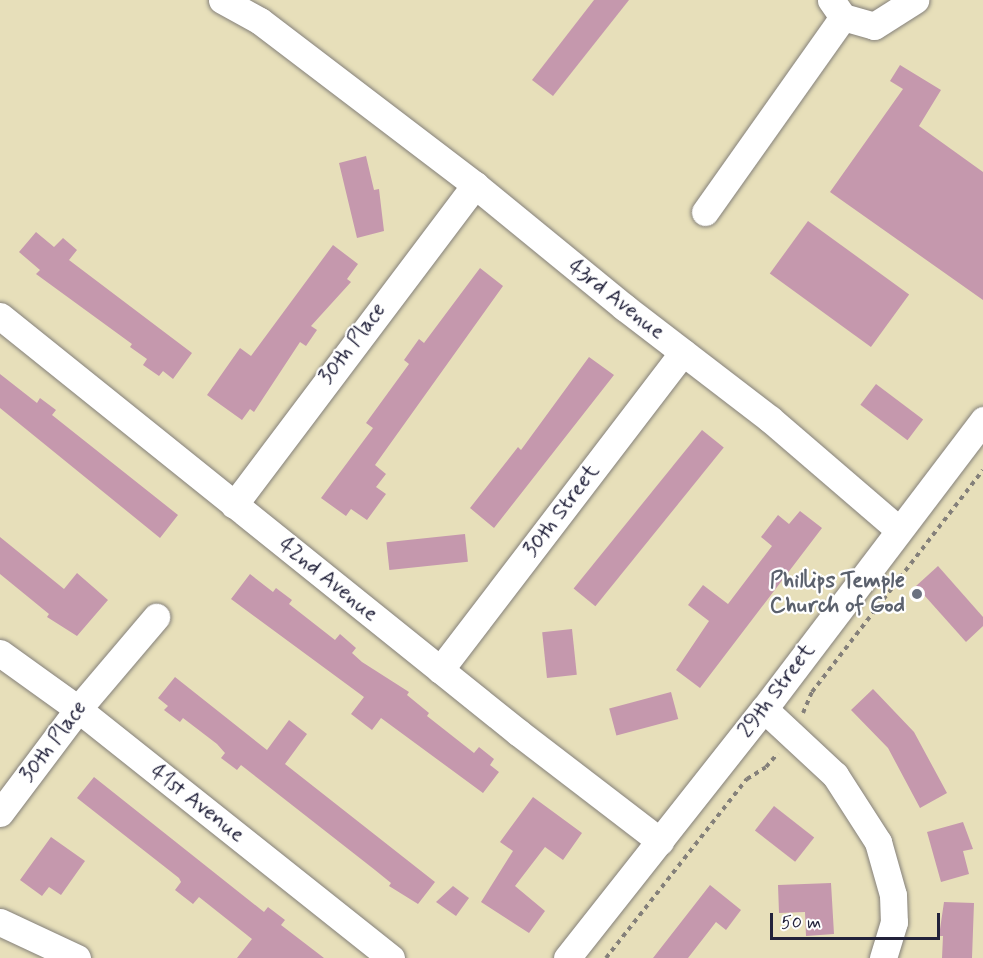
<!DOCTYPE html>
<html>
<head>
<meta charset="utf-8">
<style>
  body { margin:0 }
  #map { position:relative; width:983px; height:958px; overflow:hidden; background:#e7dfba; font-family:Mynerve,sans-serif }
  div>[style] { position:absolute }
  .building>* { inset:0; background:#c598ad; transform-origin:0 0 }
  .path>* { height:4px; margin-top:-2px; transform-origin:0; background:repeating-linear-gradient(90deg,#84807a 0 4.5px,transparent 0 9px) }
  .roads { filter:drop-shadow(0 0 2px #84807a) drop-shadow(0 0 2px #84807a) }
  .minor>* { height:27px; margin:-13.5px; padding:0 13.5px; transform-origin:13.5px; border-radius:13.5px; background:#fff }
  .dots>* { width:16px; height:16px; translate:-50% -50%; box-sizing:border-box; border:3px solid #fff; border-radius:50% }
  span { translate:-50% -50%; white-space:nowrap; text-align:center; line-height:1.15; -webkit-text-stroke:4.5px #fff; paint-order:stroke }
  .street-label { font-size:22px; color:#22223b }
  .worship-label { font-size:22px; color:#5b616d; font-weight:700 }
  .right { translate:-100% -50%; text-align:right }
  .scale { position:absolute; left:770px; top:913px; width:170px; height:27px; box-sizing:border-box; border:3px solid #22223b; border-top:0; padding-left:8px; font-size:18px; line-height:21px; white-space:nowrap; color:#22223b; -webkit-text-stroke:4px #fff; paint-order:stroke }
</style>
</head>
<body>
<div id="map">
  <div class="building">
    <i style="clip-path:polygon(594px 0,629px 0,553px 96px,532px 80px)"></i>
    <i style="clip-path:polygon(900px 65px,941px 90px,919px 126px,983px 172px,983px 300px,830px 192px,903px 89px,890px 81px)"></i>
    <i style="clip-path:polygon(366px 156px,374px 190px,379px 189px,384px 231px,357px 238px,339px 163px)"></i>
    <i style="left:808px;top:221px;width:125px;height:65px;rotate:36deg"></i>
    <i style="clip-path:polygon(36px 232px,54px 247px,63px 238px,77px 250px,69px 260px,192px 353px,173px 379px,163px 371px,159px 376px,143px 365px,147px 359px,130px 347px,132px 344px,36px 274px,40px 270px,19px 252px)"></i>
    <i style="clip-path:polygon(333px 245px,358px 264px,347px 279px,351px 282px,311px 326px,317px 330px,306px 346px,300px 342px,254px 412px,250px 409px,242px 420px,207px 395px,240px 348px,251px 356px)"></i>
    <i style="clip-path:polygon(480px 268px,503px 286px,375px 465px,386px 474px,376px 487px,386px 494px,367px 520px,351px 509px,346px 516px,321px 498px,373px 428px,366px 423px,409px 364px,404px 360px,419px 339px,424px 343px)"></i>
    <i style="clip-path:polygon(589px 357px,614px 375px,494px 528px,470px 508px,518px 447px,521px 450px)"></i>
    <i style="clip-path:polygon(0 374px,37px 403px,40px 398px,56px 410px,52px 415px,178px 515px,160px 538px,0 408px)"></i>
    <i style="left:876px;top:384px;width:59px;height:26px;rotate:37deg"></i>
    <i style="left:702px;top:430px;width:28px;height:204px;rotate:39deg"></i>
    <i style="clip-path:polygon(800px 511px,822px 528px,700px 688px,676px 670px,709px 621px,688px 605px,703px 585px,728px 604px,772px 546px,761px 537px,778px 515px,789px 524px)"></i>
    <i style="left:465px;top:534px;width:28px;height:79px;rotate:84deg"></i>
    <i style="clip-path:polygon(0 537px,64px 589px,77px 573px,108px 600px,77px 636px,47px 617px,49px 614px,0 574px)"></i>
    <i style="clip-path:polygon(938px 566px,983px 617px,983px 626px,966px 642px,916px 586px)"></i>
    <i style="clip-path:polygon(250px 574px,273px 592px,276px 588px,292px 600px,289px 604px,335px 640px,340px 634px,356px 648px,352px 653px,362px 662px,409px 692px,407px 695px,429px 713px,427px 716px,474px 753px,479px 747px,494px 759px,490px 765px,499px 772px,483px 793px,381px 718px,372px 730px,351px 714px,364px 697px,231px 599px)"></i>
    <i style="left:572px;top:629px;width:46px;height:30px;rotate:84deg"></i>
    <i style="clip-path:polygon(175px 677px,267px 750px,289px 720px,307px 734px,285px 764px,435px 882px,418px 904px,389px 886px,391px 883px,375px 870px,241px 765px,237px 770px,221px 758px,225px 753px,217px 744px,183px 718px,180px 722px,164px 710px,168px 706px,158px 698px)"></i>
    <i style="clip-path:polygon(873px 689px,914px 732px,947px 793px,920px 808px,888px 748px,851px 710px)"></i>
    <i style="left:671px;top:692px;width:28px;height:64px;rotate:75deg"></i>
    <i style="clip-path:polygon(94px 777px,264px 912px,268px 907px,285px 920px,281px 925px,324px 958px,237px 958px,252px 939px,199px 897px,193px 904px,175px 890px,181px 882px,179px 878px,77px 798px)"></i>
    <i style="clip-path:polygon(533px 797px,582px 833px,563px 860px,545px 847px,515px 886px,545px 911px,529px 933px,481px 902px,513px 851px,500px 842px)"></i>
    <i style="left:774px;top:806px;width:51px;height:31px;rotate:38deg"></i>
    <i style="clip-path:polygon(963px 822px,973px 849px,963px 851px,969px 874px,941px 882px,927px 832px)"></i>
    <i style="clip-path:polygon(51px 837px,85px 861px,61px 895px,49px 887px,42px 896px,20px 880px)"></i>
    <i style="clip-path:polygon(831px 883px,834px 934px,806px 936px,805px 912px,779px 913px,778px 885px)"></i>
    <i style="clip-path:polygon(710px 885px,741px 910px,726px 930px,716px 922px,688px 958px,653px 958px)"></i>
    <i style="clip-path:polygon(453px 886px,469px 898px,456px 916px,436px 902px)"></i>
    <i style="clip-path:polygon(944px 902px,974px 903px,972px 958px,942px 958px,943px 936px,939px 936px)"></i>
  </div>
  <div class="path">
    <i style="left:803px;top:713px;width:23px;rotate:-67deg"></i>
    <i style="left:812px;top:692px;width:280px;rotate:-52.4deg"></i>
    <i style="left:606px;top:958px;width:228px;rotate:-51.8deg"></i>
    <i style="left:747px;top:779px;width:22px;rotate:-32deg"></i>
    <i style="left:766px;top:767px;width:18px;rotate:-49deg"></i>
  </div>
  <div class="roads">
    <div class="minor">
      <i style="left:222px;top:0;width:43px;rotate:28.9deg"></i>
      <i style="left:260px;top:21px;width:270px;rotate:37.3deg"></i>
      <i style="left:475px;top:185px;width:193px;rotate:39.3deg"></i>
      <i style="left:624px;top:307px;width:184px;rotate:37.5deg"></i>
      <i style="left:770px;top:419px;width:169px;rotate:40.7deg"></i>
      <i style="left:831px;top:0;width:21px;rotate:55deg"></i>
      <i style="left:843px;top:17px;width:32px;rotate:16deg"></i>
      <i style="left:874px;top:26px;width:49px;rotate:-32.4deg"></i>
      <i style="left:705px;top:212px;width:239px;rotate:-54.7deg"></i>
      <i style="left:0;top:316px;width:666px;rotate:38.78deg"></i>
      <i style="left:519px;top:733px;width:178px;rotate:37.5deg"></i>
      <i style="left:234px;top:505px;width:401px;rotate:-53deg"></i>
      <i style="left:0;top:653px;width:96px;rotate:35.7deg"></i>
      <i style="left:78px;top:709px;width:400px;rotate:38.5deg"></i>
      <i style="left:440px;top:670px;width:400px;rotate:-52.6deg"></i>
      <i style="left:764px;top:709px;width:97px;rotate:42.9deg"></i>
      <i style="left:835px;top:775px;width:80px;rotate:57.3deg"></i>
      <i style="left:878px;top:842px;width:55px;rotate:74.2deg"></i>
      <i style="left:893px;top:895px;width:27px;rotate:88deg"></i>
      <i style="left:894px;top:922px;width:38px;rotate:107deg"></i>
      <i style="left:0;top:813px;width:130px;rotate:-53.1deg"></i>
      <i style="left:78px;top:709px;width:121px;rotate:-49.7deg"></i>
      <i style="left:0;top:922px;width:85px;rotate:25.1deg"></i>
      <i style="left:567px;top:958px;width:318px;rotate:-51.7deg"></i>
      <i style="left:764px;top:709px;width:363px;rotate:-52.8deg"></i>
    </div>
  </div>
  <div class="dots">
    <i style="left:917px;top:594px;background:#6b7280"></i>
  </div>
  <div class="street-label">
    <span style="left:616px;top:300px;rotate:38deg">43rd Avenue</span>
    <span style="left:353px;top:344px;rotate:-53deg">30th Place</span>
    <span style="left:562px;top:511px;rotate:-53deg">30th Street</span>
    <span style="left:328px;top:580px;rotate:39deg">42nd Avenue</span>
    <span style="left:777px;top:691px;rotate:-53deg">29th Street</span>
    <span style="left:54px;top:742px;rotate:-53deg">30th Place</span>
    <span style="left:197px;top:804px;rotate:38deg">41st Avenue</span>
  </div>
  <div class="worship-label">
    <span class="right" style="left:905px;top:594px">Phillips Temple<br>Church of God</span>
  </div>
  <div class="scale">50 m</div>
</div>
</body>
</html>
